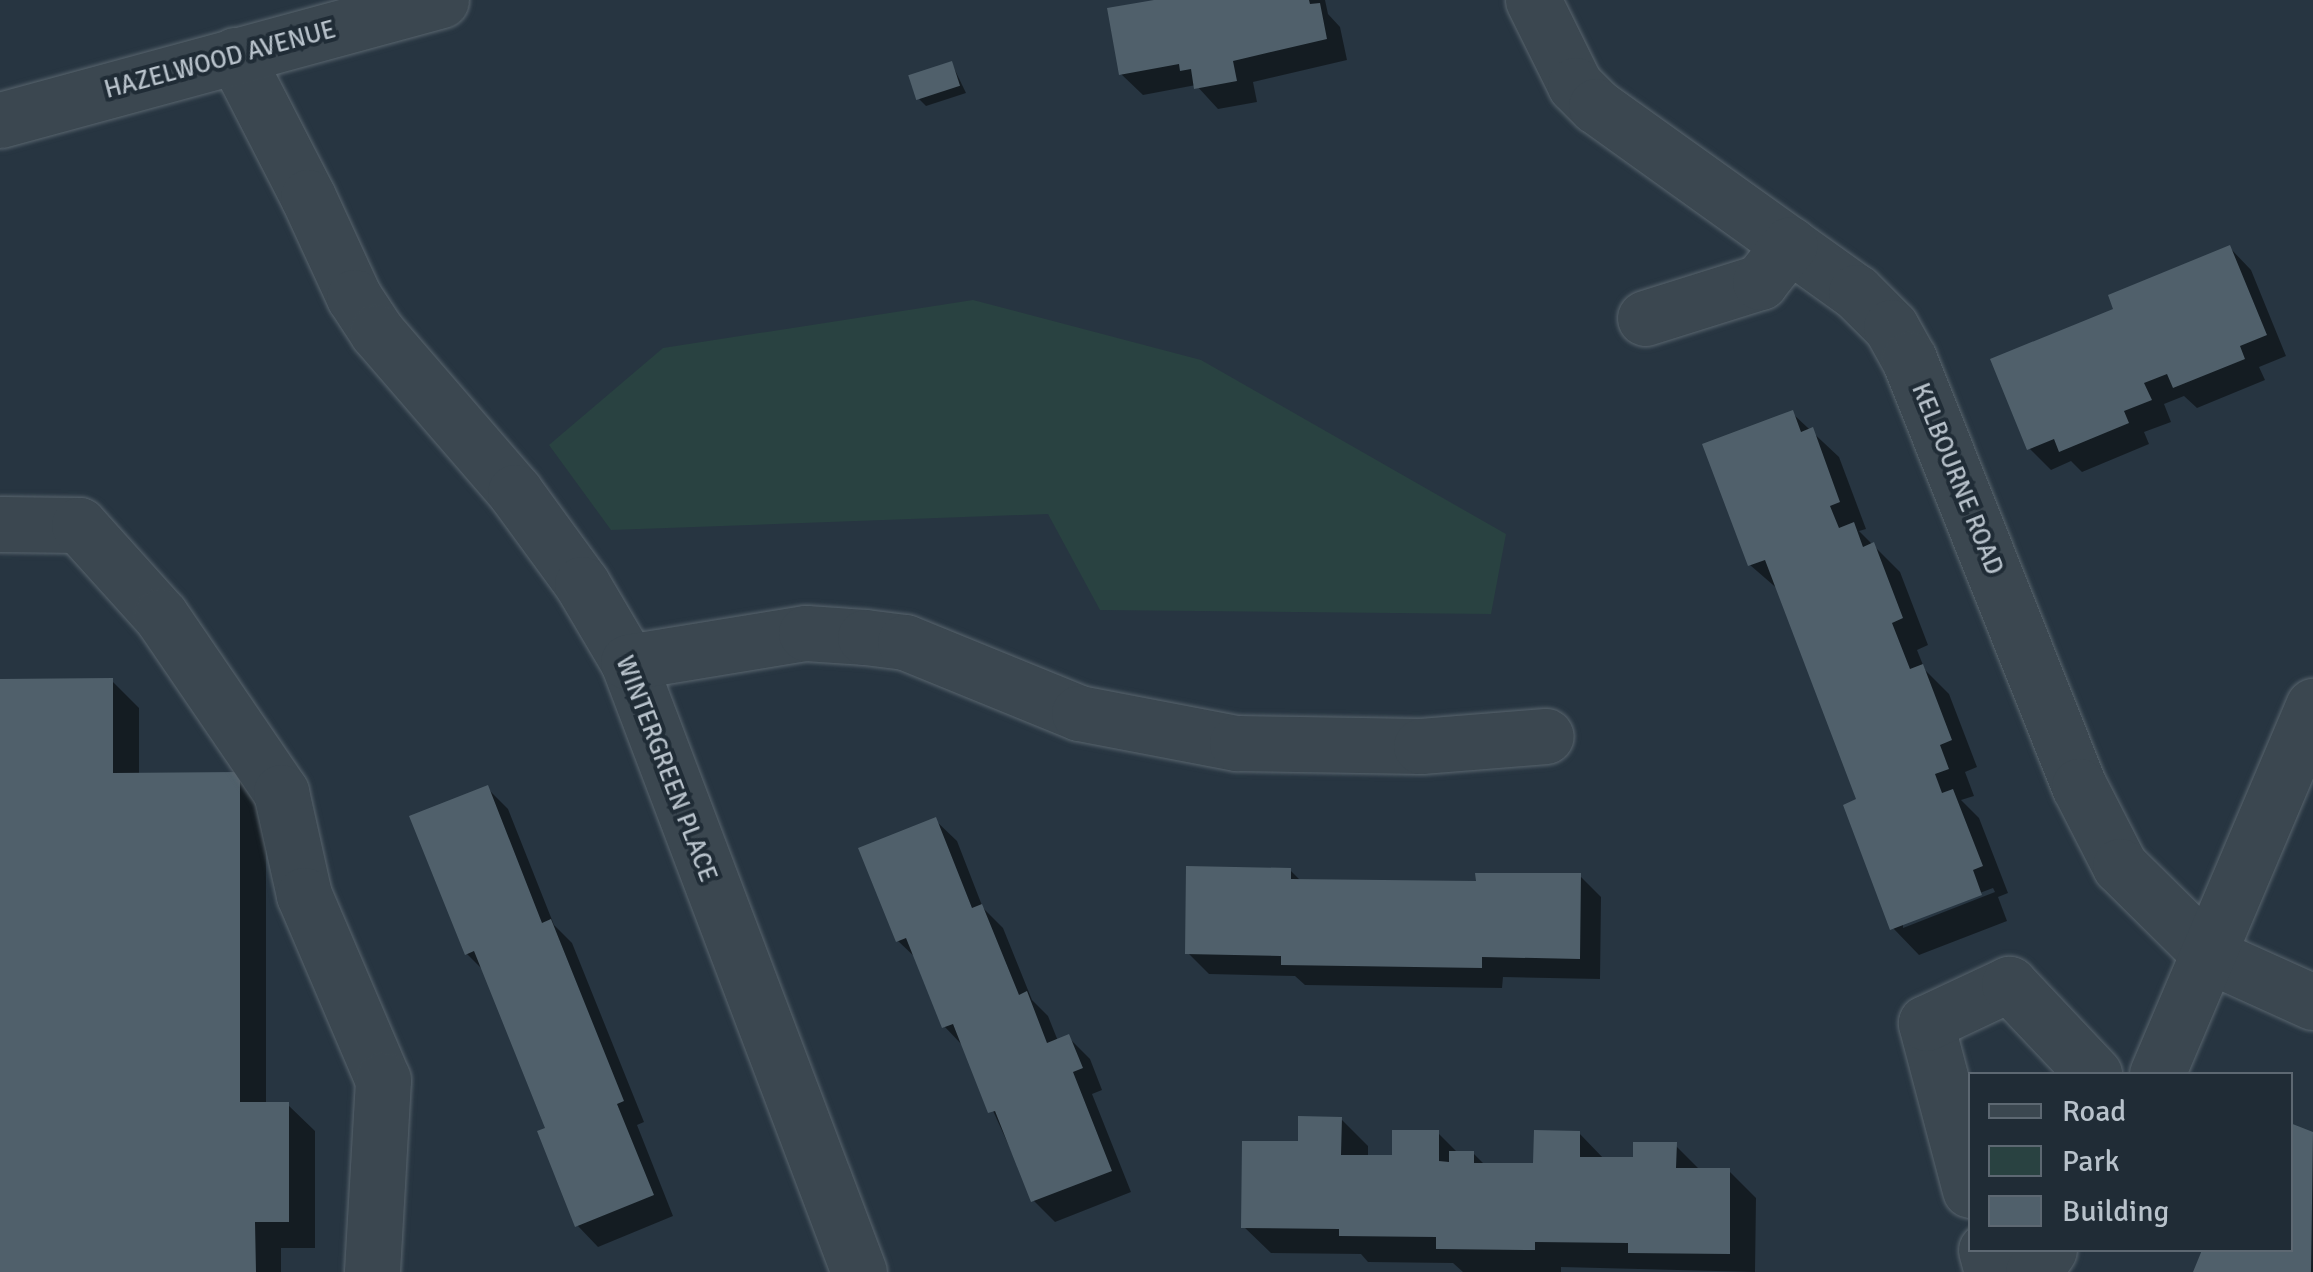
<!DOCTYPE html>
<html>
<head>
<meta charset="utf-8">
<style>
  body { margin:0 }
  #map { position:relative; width:2313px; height:1272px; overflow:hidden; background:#273541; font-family:Signika,sans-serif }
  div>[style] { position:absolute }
  .green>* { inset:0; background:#294241 }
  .shadow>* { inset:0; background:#0007 }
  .building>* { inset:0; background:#50606b; transform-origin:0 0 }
  .roads { filter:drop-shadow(0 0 2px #59656e) drop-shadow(0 0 2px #59656e) }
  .minor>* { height:55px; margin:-27.5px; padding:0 27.5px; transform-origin:27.5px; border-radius:27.5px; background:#3b4750 }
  span { translate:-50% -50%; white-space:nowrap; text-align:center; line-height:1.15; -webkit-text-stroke:8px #202c36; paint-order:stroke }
  .street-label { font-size:25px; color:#b8c2cb }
  .legend { position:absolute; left:1968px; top:1072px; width:325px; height:180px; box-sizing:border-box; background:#202c36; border:2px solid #5d6872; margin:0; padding:12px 18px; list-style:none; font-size:30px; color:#b8c2cb }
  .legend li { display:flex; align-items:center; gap:20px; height:50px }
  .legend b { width:50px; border:2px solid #5d6872 }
</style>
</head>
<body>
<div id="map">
  <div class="green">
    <i style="clip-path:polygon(973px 300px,1201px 360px,1506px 534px,1491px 614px,1100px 610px,1048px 514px,611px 530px,549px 445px,663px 348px)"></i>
  </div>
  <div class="shadow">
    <i style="clip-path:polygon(1168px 0,1325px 0,1328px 14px,1340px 27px,1347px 60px,1253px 82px,1257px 102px,1218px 109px,1196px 85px,1143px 95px,1121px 74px)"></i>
    <i style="clip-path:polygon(952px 64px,966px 93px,926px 106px,919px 99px)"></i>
    <i style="clip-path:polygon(2230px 248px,2251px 270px,2286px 356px,2259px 367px,2265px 380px,2197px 408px,2184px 396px,2164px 404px,2171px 422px,2144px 432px,2149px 444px,2082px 472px,2071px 461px,2051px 470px,2029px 448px,2116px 311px)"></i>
    <i style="clip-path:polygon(evenodd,1792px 413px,1839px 457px,1866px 529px,1859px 531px,1900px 572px,1928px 645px,1917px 650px,1925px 670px,1949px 694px,1977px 767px,1965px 772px,1974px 796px,1961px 800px,1979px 818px,2008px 893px,1998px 897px,2007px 921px,1919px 955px,1893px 928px,1860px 801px,1780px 591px,1750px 565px,1792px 413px,1993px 888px,1995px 892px,1903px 928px,1903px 922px,1993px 888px)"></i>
    <i style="clip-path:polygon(0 681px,112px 681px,139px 708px,139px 775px,239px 775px,266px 802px,266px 1105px,288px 1105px,315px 1131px,315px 1248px,281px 1248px,281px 1272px,0 1272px)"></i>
    <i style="clip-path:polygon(487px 788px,508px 809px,554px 925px,572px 943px,644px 1122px,637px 1125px,673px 1216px,598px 1247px,577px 1225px,548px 1129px,485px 972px,467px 954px)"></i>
    <i style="clip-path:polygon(935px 820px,957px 841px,983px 908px,1003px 928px,1032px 1000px,1048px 1016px,1058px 1041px,1068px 1037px,1090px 1059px,1102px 1090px,1092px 1094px,1131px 1192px,1055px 1222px,1034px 1201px,964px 1047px,944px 1026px,918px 960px,898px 941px)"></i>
    <i style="clip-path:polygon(1290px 870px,1301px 881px,1478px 883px,1580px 876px,1601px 897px,1600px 979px,1503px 977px,1502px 988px,1305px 985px,1295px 976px,1209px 974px,1188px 953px)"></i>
    <i style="clip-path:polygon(1341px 1119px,1368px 1146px,1368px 1157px,1394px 1158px,1438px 1133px,1458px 1153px,1473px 1153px,1485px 1165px,1536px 1166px,1579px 1133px,1605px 1160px,1635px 1160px,1675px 1145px,1701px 1171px,1729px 1171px,1756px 1198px,1755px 1272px,1561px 1267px,1561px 1272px,1463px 1272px,1453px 1263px,1368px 1262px,1361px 1254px,1271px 1253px,1244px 1227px,1300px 1144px)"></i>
    <i style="clip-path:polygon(2290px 1125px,2313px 1134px,2313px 1272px,2195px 1272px,2204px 1250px,2290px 1250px)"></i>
  </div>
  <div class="building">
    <i style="clip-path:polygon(1154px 0,1309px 0,1310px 4px,1320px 3px,1327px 39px,1233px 61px,1237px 81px,1194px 89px,1191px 69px,1180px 71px,1179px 64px,1119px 75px,1107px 8px)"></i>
    <i style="left:952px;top:61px;width:26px;height:46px;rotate:72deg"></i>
    <i style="clip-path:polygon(2230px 245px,2267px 335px,2240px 346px,2245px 359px,2173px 388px,2167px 374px,2144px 383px,2152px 400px,2124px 411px,2129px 423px,2059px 452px,2054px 439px,2027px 450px,1990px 359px,2113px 309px,2108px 295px)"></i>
    <i style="clip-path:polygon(1793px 410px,1801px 432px,1813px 427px,1840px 502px,1830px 506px,1839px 528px,1854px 522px,1863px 547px,1874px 542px,1903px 618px,1892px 623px,1910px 669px,1923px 664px,1952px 740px,1940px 745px,1949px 769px,1935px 774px,1942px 793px,1953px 789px,1983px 866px,1973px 870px,1982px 895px,1890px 930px,1843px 805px,1856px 799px,1765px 560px,1748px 566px,1702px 444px)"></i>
    <i style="clip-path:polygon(113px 678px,113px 773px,240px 772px,240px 1102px,289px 1102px,289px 1222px,255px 1222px,256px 1272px,0 1272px,0 679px)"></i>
    <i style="clip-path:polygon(488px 785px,542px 923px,551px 919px,624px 1101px,617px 1104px,654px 1195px,575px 1227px,537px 1131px,545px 1128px,474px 951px,465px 955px,409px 816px)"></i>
    <i style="clip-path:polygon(936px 817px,972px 908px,982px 904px,1019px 995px,1027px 991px,1047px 1043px,1069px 1034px,1083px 1068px,1073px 1072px,1112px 1171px,1031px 1202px,995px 1111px,988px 1113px,953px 1024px,942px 1028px,906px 938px,896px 942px,858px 848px)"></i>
    <i style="clip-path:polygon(1186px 866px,1291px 868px,1291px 879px,1476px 881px,1475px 873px,1581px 873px,1580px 959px,1482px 957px,1482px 968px,1281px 965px,1281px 956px,1185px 954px)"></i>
    <i style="clip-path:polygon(1298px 1116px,1342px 1117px,1341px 1155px,1392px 1155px,1392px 1130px,1439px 1130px,1439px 1161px,1449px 1162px,1449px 1151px,1474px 1151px,1474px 1163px,1533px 1163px,1534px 1130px,1580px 1131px,1580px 1157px,1633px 1157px,1633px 1142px,1677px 1142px,1676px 1168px,1730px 1168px,1730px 1254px,1628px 1253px,1628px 1243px,1535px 1242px,1535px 1250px,1436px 1249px,1436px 1237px,1339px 1236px,1339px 1229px,1241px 1228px,1242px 1141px,1298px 1141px)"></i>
    <i style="clip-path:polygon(2290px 1123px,2313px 1132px,2311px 1272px,2193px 1272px,2202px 1250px,2290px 1250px)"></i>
  </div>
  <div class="roads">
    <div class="minor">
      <i style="left:1533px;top:0;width:95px;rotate:63.7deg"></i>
      <i style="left:1575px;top:85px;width:30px;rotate:45deg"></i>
      <i style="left:1596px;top:106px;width:320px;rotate:35.6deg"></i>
      <i style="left:1856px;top:292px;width:49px;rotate:45deg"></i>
      <i style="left:1891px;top:327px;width:37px;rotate:61deg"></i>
      <i style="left:1909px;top:359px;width:460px;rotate:68.3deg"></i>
      <i style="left:2079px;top:786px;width:90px;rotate:62.9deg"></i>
      <i style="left:2120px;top:866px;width:128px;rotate:44.7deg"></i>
      <i style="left:2211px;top:956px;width:112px;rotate:24.3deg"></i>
      <i style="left:235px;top:55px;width:160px;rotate:62.8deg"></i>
      <i style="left:308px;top:197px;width:110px;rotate:65.3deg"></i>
      <i style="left:354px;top:297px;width:42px;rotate:56.7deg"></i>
      <i style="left:377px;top:332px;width:211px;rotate:49.2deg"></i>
      <i style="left:515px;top:492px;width:114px;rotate:53.9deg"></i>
      <i style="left:582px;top:584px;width:91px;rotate:59.5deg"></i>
      <i style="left:628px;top:662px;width:652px;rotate:69.26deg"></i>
      <i style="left:0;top:120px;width:457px;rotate:-15.2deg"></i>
      <i style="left:1645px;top:318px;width:121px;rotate:-17.4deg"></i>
      <i style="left:1760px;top:282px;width:48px;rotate:-51.7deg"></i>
      <i style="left:0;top:524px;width:79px;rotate:0.7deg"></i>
      <i style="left:79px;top:525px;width:122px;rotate:48deg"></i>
      <i style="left:161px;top:616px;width:213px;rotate:55.7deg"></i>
      <i style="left:281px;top:792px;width:106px;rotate:77.4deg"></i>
      <i style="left:304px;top:895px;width:201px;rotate:66.9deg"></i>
      <i style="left:383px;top:1080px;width:192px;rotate:93.3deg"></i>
      <i style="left:628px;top:662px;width:180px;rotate:-9.3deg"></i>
      <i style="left:806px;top:633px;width:59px;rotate:3.9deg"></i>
      <i style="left:865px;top:637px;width:40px;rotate:7.1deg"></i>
      <i style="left:905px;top:642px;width:188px;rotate:22.2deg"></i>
      <i style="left:1079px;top:713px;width:161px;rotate:10.8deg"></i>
      <i style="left:1237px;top:743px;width:184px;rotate:0.9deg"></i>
      <i style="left:1421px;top:746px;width:125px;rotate:-4.6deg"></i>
      <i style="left:2157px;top:1074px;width:400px;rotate:-67deg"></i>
      <i style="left:1970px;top:1190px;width:173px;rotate:-104.8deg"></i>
      <i style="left:1926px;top:1023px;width:92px;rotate:-25.2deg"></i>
      <i style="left:2009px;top:984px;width:124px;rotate:46.6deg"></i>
      <i style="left:1986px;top:1250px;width:23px;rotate:75deg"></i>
      <i style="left:2033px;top:1272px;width:27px;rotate:-54deg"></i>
    </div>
  </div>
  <div class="street-label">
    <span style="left:220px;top:60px;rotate:-15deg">HAZELWOOD AVENUE</span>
    <span style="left:1957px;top:479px;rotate:68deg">KELBOURNE ROAD</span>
    <span style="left:666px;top:769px;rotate:69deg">WINTERGREEN PLACE</span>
  </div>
  <ul class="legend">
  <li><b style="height:12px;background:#3b4750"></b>Road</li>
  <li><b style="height:28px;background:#294241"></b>Park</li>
  <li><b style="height:28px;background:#50606b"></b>Building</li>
  </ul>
</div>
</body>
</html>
